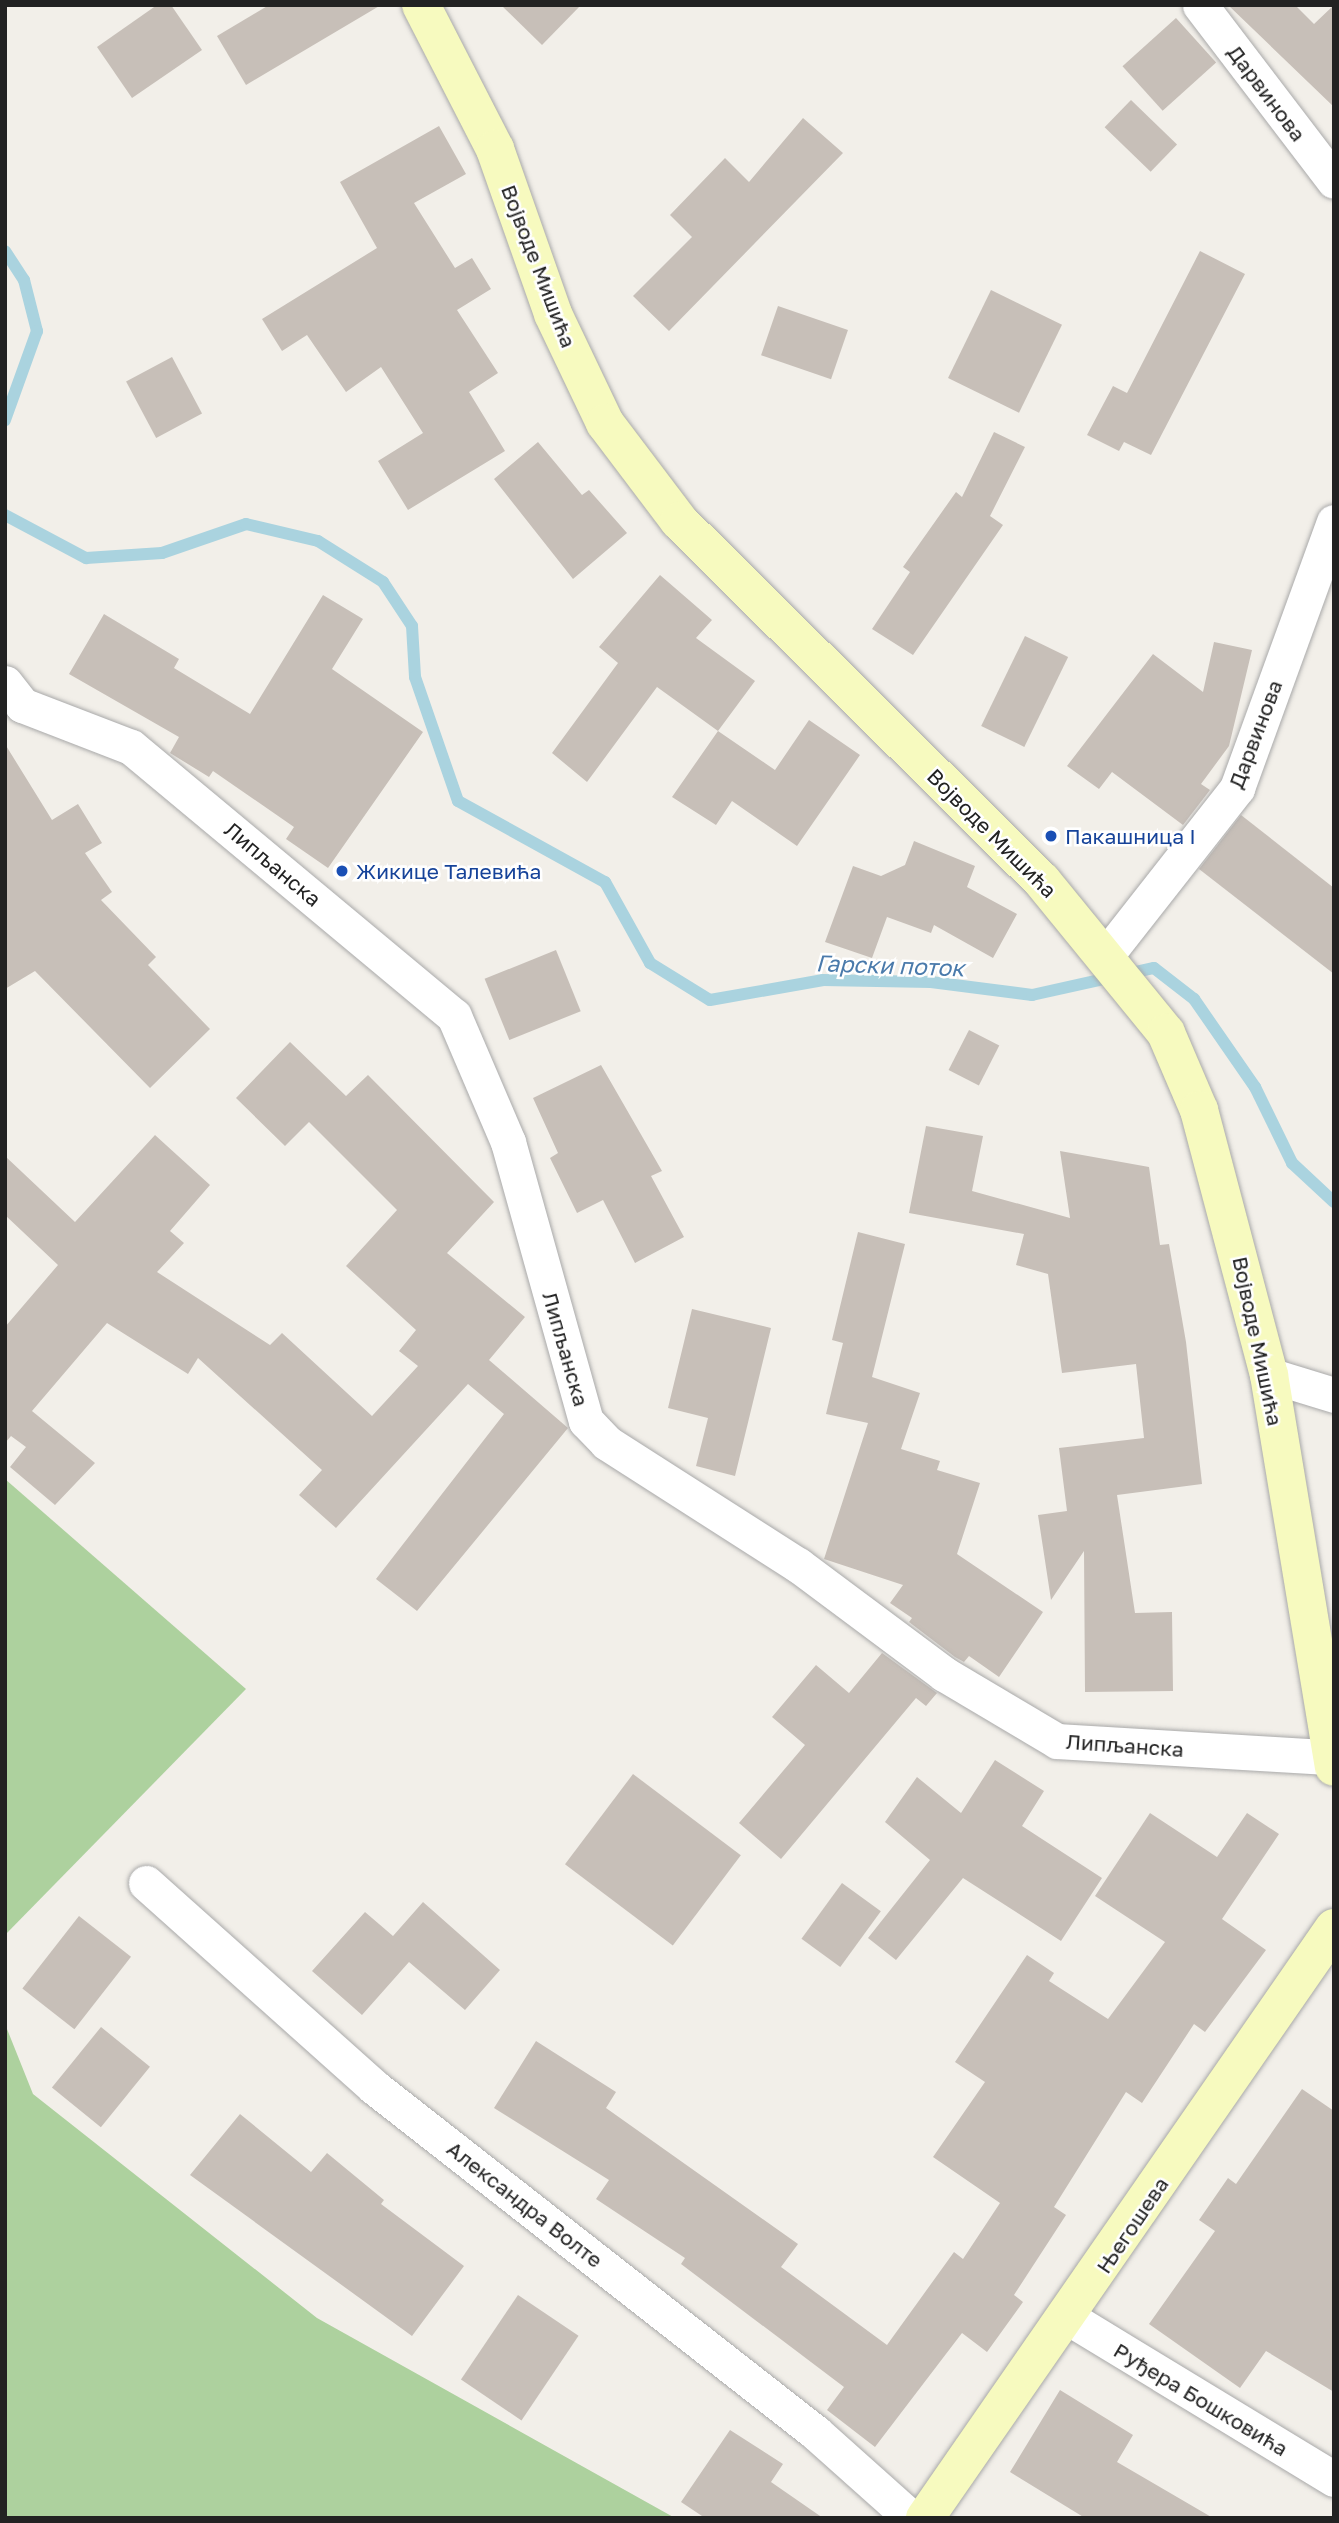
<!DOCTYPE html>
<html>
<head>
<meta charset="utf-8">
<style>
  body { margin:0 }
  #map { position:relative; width:1339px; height:2523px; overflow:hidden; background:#f2efe9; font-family:"Golos Text",sans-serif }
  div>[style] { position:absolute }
  .forest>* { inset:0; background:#add19e }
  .stream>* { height:12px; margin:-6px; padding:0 6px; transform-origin:6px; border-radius:6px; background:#aad3df }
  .building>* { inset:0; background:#c7bfb8; transform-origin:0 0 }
  .roads { filter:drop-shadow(0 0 2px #a9a9a9) drop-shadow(0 0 2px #a9a9a9) }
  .street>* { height:35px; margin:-17.5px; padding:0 17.5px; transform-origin:17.5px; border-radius:17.5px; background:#fff }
  .secondary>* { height:38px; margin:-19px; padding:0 19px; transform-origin:19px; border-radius:19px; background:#f7fabf }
  .dots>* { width:19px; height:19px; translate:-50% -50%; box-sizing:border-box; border:4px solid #fff; border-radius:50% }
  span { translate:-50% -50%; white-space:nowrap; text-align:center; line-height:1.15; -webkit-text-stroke:5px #fff; paint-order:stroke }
  .street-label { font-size:21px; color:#222 }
  .transit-label { font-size:21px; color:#164399 }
  .left { translate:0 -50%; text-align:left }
  .water-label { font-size:23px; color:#4a7aab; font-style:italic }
  .frame { position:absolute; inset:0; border:7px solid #222; pointer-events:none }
</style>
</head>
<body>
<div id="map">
  <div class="forest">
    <i style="clip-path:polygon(5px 1479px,246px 1689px,5px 1935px)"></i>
    <i style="clip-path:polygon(5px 2024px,33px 2094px,317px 2318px,675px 2518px,5px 2518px)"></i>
  </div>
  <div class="stream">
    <i style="left:5px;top:251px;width:35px;rotate:57deg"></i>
    <i style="left:24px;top:280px;width:53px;rotate:75.7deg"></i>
    <i style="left:37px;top:331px;width:95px;rotate:109.8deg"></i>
    <i style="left:5px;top:515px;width:92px;rotate:28deg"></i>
    <i style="left:86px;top:558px;width:76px;rotate:-3.8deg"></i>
    <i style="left:162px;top:553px;width:89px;rotate:-19deg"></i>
    <i style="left:246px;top:524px;width:74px;rotate:13.3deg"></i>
    <i style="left:318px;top:541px;width:77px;rotate:32.2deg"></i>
    <i style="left:383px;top:582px;width:53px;rotate:56.6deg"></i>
    <i style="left:412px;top:626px;width:51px;rotate:86.6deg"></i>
    <i style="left:415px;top:677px;width:131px;rotate:70.9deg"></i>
    <i style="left:458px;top:801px;width:168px;rotate:28.9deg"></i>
    <i style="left:605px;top:882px;width:93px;rotate:60.9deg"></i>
    <i style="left:650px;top:963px;width:70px;rotate:31.7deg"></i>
    <i style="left:710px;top:1000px;width:115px;rotate:-10deg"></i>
    <i style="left:823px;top:980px;width:108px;rotate:1.1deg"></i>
    <i style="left:931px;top:982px;width:102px;rotate:7.3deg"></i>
    <i style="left:1032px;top:995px;width:125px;rotate:-12.5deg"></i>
    <i style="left:1154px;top:968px;width:51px;rotate:37.8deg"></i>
    <i style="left:1194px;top:999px;width:107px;rotate:55.3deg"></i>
    <i style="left:1255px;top:1087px;width:85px;rotate:64deg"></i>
    <i style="left:1292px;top:1163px;width:57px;rotate:42.9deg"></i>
  </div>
  <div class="building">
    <i style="clip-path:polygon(157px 5px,171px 5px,202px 50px,132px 98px,97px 47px)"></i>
    <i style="clip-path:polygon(269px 5px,381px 5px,246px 85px,217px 36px)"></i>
    <i style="clip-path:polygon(501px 5px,581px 5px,542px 45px)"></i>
    <i style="clip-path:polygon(1228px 5px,1295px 5px,1314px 24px,1334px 5px,1334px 107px)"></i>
    <i style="left:1176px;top:18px;width:60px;height:72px;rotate:48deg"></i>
    <i style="left:1131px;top:100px;width:64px;height:38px;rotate:44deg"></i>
    <i style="clip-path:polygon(803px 118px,843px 153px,669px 331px,633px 296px,692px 237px,670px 215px,725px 158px,749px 182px)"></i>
    <i style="clip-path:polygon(439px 126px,466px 174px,414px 203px,455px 268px,472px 258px,491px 289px,457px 310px,498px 373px,469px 392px,505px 451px,408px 510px,378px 461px,423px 433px,381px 367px,346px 392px,307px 335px,282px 351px,262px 319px,377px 248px,340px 182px)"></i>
    <i style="clip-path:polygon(1200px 251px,1245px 274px,1151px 455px,1124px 442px,1119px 451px,1087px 435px,1113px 386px,1127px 393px)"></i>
    <i style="left:991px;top:290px;width:79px;height:98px;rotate:26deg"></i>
    <i style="left:778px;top:306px;width:74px;height:52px;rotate:19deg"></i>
    <i style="left:172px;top:357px;width:64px;height:52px;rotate:62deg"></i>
    <i style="clip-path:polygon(994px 432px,1025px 447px,990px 516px,1003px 525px,913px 655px,872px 629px,910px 572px,903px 567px,956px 492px,962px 497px)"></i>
    <i style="clip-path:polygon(538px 442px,582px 495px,589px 490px,627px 533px,573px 579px,494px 479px)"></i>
    <i style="clip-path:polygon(660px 575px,712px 620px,696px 638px,755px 681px,718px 731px,657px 687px,587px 782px,552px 753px,618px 663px,599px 647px)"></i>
    <i style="clip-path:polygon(323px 595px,363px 619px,332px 669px,423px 732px,328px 868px,286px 839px,294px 827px,213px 771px,209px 777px,170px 753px,179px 737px,69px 674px,104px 614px,179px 659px,174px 668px,250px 714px)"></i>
    <i style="left:1025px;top:636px;width:48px;height:100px;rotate:26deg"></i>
    <i style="clip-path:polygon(1214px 642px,1252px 650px,1229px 746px,1201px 784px,1210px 790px,1183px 825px,1112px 772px,1099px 789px,1067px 766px,1153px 654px,1203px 692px)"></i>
    <i style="clip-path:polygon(809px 720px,860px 755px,797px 846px,732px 801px,716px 825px,672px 797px,718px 731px,775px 770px)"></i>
    <i style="clip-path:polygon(5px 744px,52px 820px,78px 804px,102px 843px,85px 853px,112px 892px,101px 900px,156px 957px,148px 965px,210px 1029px,150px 1088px,35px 971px,5px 989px)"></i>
    <i style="clip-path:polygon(1241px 815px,1334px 888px,1334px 974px,1199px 869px)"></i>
    <i style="clip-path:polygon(914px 841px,975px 866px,967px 887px,1017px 914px,993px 958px,934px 925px,931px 933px,887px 917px,872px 958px,825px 942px,853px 866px,881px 876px,905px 865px)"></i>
    <i style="left:556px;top:950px;width:66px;height:77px;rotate:68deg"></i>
    <i style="left:969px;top:1030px;width:34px;height:45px;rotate:27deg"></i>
    <i style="clip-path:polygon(290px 1042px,346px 1096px,368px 1075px,494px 1202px,447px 1253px,525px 1317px,489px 1360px,568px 1428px,417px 1611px,376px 1579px,504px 1414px,468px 1384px,336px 1528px,299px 1495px,322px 1470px,198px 1358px,188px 1374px,107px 1323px,32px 1411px,95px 1463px,55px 1505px,10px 1467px,26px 1447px,11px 1436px,5px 1443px,5px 1327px,58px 1265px,5px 1215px,5px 1156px,75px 1222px,155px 1135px,210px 1185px,170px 1231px,184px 1243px,157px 1272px,270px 1345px,282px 1333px,372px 1416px,418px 1366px,399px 1351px,416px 1330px,346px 1266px,397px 1210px,309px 1122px,285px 1146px,236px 1098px)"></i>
    <i style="clip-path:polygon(601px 1065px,662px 1171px,651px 1176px,684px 1237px,635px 1263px,603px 1200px,577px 1213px,550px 1158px,558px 1153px,533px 1098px)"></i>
    <i style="clip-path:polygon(926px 1126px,983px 1136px,972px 1191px,1070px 1218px,1060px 1151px,1149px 1167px,1160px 1245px,1169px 1244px,1186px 1342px,1202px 1484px,1117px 1495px,1135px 1613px,1172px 1612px,1173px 1691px,1085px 1692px,1084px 1551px,1051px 1600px,1038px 1515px,1067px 1511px,1059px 1448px,1144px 1438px,1136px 1364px,1062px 1373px,1048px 1274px,1016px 1265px,1024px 1234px,909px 1213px)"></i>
    <i style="clip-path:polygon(858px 1232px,905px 1244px,872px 1377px,920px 1393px,901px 1449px,940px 1461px,937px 1470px,980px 1483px,957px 1554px,1043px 1612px,999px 1677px,969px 1656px,964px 1662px,955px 1657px,909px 1622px,912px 1618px,890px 1603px,903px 1585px,824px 1559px,868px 1423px,826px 1414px,843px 1343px,832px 1340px)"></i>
    <i style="clip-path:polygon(692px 1309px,771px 1328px,735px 1476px,696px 1466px,708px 1418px,668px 1408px)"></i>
    <i style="clip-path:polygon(882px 1653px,937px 1693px,926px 1706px,916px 1698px,781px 1859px,739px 1823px,805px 1745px,772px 1717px,816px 1665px,849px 1693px)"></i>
    <i style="clip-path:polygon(995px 1760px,1044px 1791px,1022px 1826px,1102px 1878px,1061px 1941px,963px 1878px,896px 1960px,868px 1938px,930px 1860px,885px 1822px,917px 1777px,961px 1813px)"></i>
    <i style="left:633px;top:1774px;width:135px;height:113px;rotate:37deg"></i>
    <i style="clip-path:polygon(1150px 1813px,1217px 1857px,1247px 1813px,1279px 1834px,1222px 1919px,1266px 1950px,1205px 2032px,1194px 2024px,1142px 2103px,1126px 2092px,1054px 2207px,1066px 2215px,1014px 2295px,1023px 2302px,987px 2352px,962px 2333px,875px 2447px,827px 2410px,844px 2387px,681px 2264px,685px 2258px,596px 2199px,609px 2180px,494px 2108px,536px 2041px,616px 2092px,606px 2108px,798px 2244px,781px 2267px,887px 2345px,954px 2252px,963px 2259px,1000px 2203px,933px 2157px,985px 2082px,955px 2062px,1027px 1955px,1054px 1973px,1049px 1981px,1108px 2019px,1165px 1942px,1095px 1896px)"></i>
    <i style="left:842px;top:1883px;width:48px;height:69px;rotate:36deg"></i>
    <i style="clip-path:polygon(423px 1902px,500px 1970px,465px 2010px,409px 1962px,362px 2015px,312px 1971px,365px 1912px,393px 1936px)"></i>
    <i style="left:79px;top:1916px;width:66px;height:92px;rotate:38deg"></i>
    <i style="left:101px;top:2027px;width:63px;height:78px;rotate:39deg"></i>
    <i style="clip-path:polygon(1302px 2089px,1334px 2111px,1334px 2392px,1266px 2351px,1240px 2388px,1149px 2324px,1215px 2231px,1199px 2220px,1228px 2178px,1236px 2184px)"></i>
    <i style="clip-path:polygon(240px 2114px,311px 2172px,327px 2153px,384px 2200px,381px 2204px,464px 2266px,412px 2336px,190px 2175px)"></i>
    <i style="left:518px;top:2295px;width:73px;height:102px;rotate:34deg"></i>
    <i style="clip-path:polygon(1060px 2390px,1133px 2435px,1117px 2462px,1213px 2518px,1085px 2518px,1010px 2472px)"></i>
    <i style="clip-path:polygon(730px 2430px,783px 2464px,771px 2482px,823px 2518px,705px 2518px,681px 2502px)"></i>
  </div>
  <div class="roads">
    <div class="street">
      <i style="left:1200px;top:5px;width:221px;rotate:52.7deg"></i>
      <i style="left:5px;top:683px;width:28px;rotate:52deg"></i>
      <i style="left:22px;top:705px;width:117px;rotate:21.1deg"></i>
      <i style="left:131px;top:747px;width:420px;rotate:39.8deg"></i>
      <i style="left:454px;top:1016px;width:137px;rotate:66.8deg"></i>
      <i style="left:508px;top:1142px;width:290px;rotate:74.4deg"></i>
      <i style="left:586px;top:1421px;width:30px;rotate:46deg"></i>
      <i style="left:607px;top:1443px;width:227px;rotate:32.6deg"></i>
      <i style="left:798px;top:1565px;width:182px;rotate:36.7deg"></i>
      <i style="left:944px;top:1674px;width:131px;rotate:30.7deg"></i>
      <i style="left:1057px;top:1741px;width:271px;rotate:3.4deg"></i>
      <i style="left:1107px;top:954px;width:211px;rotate:-51.9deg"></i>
      <i style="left:1237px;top:788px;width:283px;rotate:-70deg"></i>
      <i style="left:1269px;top:1375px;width:68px;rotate:17.1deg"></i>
      <i style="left:146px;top:1883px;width:306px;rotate:41.8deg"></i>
      <i style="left:374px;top:2087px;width:561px;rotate:38.05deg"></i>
      <i style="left:816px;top:2433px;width:127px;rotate:41.8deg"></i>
      <i style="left:1069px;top:2318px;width:310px;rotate:31.3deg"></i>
    </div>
    <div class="secondary">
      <i style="left:421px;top:5px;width:162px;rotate:62.8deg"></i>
      <i style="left:495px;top:149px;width:175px;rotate:70.6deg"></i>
      <i style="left:553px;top:314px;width:121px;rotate:64.5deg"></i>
      <i style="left:605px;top:423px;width:123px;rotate:52.9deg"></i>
      <i style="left:679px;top:521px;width:511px;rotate:44.76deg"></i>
      <i style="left:1042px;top:881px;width:196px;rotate:50.8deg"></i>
      <i style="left:1166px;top:1033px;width:84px;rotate:66.8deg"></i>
      <i style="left:1199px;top:1110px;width:274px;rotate:75.2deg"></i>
      <i style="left:1269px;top:1375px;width:397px;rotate:80.6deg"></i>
      <i style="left:925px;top:2518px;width:718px;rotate:-55.27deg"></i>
    </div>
  </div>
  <div class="dots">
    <i style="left:1051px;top:836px;background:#1a4fb4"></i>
    <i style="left:342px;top:871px;background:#1a4fb4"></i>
  </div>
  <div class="street-label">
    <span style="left:1267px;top:93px;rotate:53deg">Дарвинова</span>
    <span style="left:539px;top:266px;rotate:69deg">Војводе Мишића</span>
    <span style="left:1255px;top:734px;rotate:-69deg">Дарвинова</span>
    <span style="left:992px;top:833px;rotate:45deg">Војводе Мишића</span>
    <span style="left:273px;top:864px;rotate:40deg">Липљанска</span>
    <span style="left:1258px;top:1341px;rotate:78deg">Војводе Мишића</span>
    <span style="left:566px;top:1349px;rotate:74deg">Липљанска</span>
    <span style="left:1125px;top:1745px;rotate:4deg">Липљанска</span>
    <span style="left:525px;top:2204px;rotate:38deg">Александра Волте</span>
    <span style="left:1132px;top:2225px;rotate:-56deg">Његошева</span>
    <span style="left:1201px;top:2399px;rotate:31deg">Руђера Бошковића</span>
  </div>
  <div class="transit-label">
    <span class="left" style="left:1065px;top:836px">Пакашница I</span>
    <span class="left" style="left:356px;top:871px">Жикице Талевића</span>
  </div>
  <div class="water-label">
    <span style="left:890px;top:965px;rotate:2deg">Гарски поток</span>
  </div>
  <div class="frame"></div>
</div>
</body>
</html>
